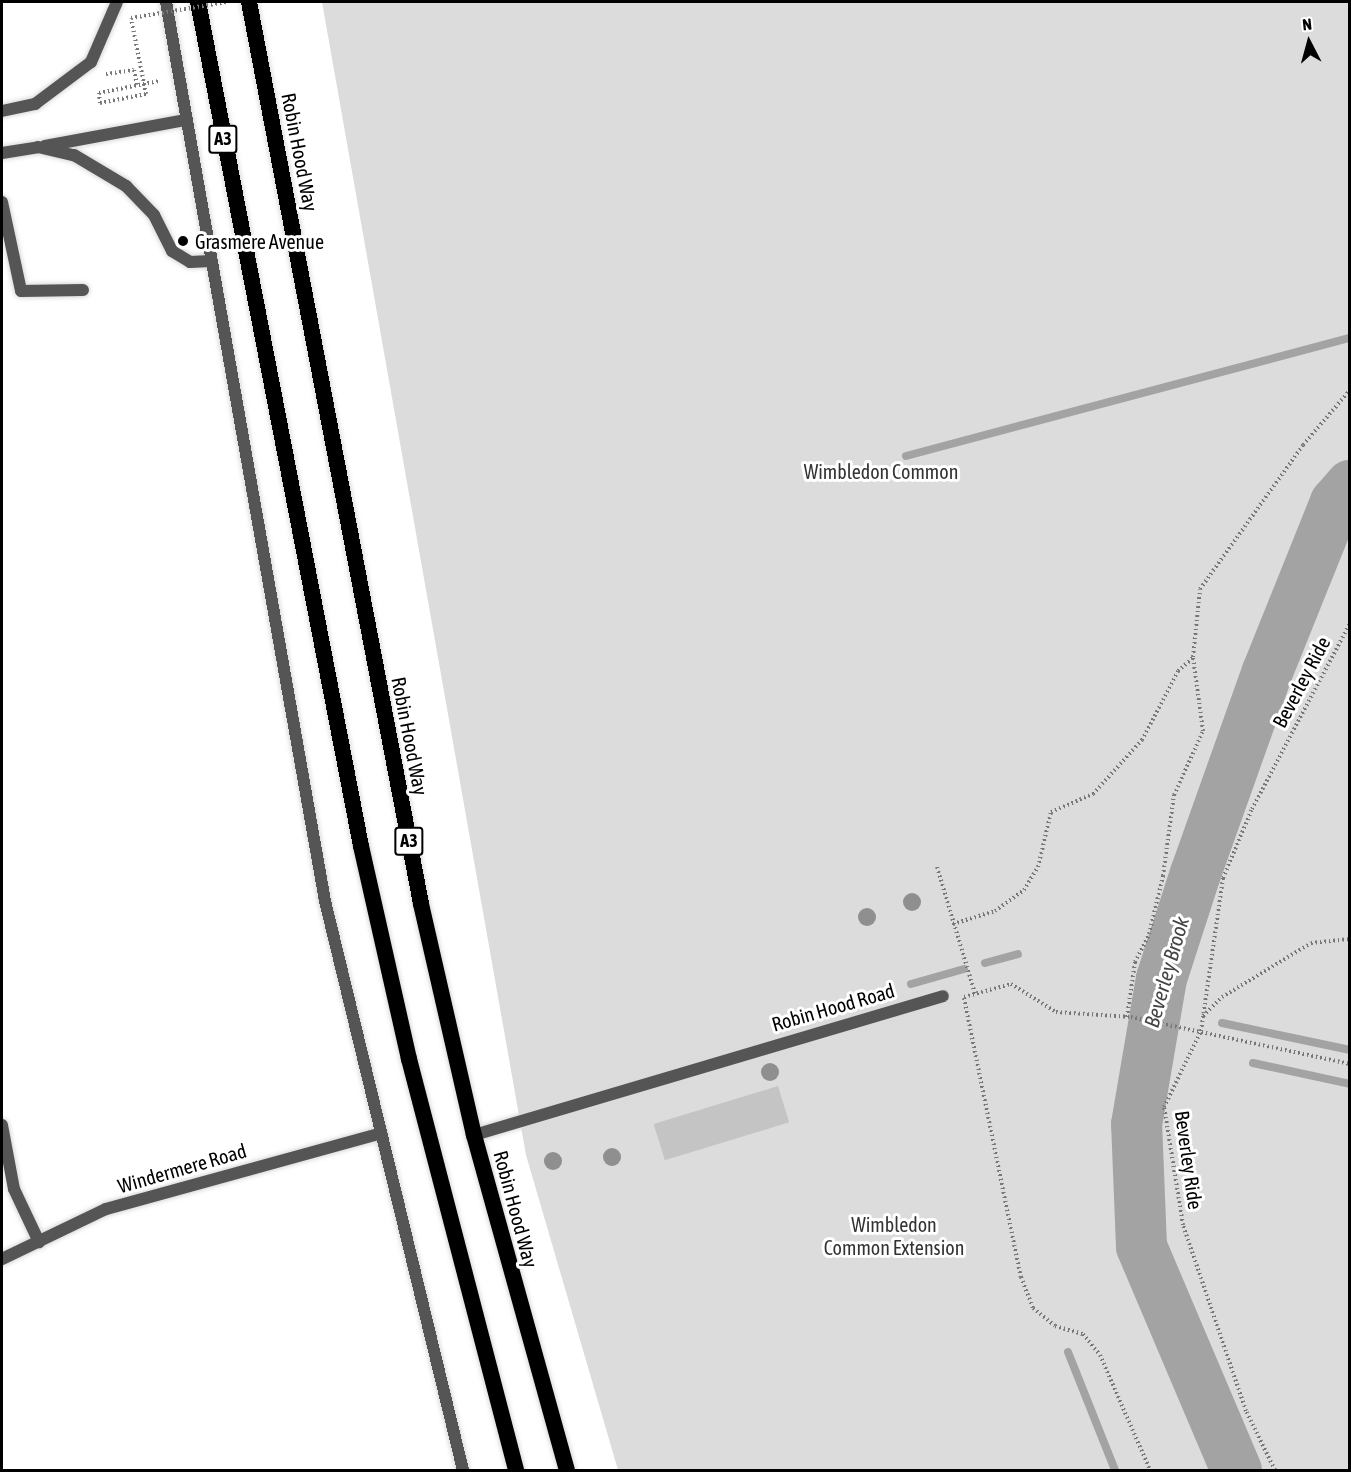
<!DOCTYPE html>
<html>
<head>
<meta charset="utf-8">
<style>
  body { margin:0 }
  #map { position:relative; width:1351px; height:1472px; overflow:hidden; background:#fff; font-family:"Asap Condensed",sans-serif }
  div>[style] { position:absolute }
  .green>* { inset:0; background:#dcdcdc }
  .stream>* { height:8px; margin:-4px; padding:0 4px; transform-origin:4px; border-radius:4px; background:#a3a3a3 }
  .river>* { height:51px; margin:-25.5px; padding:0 25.5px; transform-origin:25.5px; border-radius:25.5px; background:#a3a3a3 }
  .building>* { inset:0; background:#c4c4c4; transform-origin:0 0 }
  .path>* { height:4px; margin-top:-2px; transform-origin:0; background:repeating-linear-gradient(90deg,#777 0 1.5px,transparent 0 4.5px) }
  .roads { filter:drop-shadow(0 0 2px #dbdbdb) drop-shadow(0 0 2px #dbdbdb) }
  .service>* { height:12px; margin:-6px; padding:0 6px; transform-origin:6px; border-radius:6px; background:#555 }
  .minor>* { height:12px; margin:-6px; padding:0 6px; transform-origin:6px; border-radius:6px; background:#555 }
  .trunk>* { height:16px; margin:-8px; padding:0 8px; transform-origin:8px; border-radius:8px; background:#000 }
  .path-bridge>* { height:4px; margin-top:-2px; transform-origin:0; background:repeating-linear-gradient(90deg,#777 0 1.5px,transparent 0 4.5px) }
  .trees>* { width:18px; height:18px; margin:-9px; border-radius:50%; background:#8f8f8f }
  .dots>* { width:16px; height:16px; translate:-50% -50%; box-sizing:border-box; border:3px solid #fff; border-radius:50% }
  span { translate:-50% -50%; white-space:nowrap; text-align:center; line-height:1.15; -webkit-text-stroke:6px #fff; paint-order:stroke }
  .shield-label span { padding:2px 4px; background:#fff; border:2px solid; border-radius:4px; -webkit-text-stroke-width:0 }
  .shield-label { font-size:18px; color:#000; font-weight:700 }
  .street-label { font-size:20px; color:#000 }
  .poi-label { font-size:20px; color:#000 }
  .left { translate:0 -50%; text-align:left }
  .park-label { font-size:20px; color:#333 }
  .water-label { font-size:21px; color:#444; font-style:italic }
  .frame { position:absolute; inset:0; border:3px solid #000; pointer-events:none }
  .north { position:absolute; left:1279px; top:12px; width:60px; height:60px; -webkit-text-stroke:4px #fff; paint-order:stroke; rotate:354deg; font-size:16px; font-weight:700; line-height:24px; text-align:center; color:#000 }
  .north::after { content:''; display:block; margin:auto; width:21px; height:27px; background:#000; clip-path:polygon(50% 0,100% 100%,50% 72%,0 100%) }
</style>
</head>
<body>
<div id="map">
  <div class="green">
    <i style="clip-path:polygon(322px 2px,1349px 2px,1349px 1470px,618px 1470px,526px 1155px)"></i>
  </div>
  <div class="stream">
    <i style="left:906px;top:456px;width:459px;rotate:-14.9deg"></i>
    <i style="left:985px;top:963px;width:34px;rotate:-15deg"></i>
    <i style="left:911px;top:984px;width:55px;rotate:-15.8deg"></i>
    <i style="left:1222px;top:1023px;width:131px;rotate:11.9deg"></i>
    <i style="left:1253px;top:1063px;width:99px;rotate:12.2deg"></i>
    <i style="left:1068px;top:1352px;width:127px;rotate:68.3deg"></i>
  </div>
  <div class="river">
    <i style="left:1236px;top:1470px;width:243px;rotate:-113deg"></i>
    <i style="left:1141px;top:1246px;width:122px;rotate:-92.3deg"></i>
    <i style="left:1136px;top:1124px;width:148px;rotate:-80.3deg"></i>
    <i style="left:1161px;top:978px;width:110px;rotate:-72.1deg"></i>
    <i style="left:1195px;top:873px;width:214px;rotate:-70.4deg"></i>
    <i style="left:1267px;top:671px;width:182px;rotate:-68.1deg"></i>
    <i style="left:1335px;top:502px;width:23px;rotate:-49deg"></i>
  </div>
  <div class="building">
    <i style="left:778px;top:1086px;width:38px;height:130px;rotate:73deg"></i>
  </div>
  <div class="path">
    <i style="left:106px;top:74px;width:28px;rotate:-8deg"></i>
    <i style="left:134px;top:70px;width:15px;rotate:79deg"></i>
    <i style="left:100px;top:103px;width:10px;rotate:-96deg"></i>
    <i style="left:99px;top:93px;width:61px;rotate:-11.3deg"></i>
    <i style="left:937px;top:867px;width:133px;rotate:73.3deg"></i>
    <i style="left:953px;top:924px;width:44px;rotate:-17.2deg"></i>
    <i style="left:995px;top:911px;width:36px;rotate:-36deg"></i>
    <i style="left:1024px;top:890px;width:27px;rotate:-59deg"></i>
    <i style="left:1038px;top:867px;width:57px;rotate:-76.7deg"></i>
    <i style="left:1051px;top:812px;width:46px;rotate:-23.2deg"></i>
    <i style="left:1093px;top:794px;width:73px;rotate:-47.8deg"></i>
    <i style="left:1142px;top:740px;width:78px;rotate:-62.4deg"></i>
    <i style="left:1178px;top:671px;width:20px;rotate:-41deg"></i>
    <i style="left:964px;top:997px;width:49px;rotate:-15.5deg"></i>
    <i style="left:1011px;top:984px;width:53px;rotate:31.9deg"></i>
    <i style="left:1056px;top:1012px;width:75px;rotate:3.8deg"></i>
    <i style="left:1131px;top:1017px;width:224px;rotate:12.1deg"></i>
    <i style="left:964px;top:998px;width:285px;rotate:78.5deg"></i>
    <i style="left:1021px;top:1277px;width:33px;rotate:69deg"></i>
    <i style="left:1033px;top:1308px;width:28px;rotate:39deg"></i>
    <i style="left:1055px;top:1326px;width:29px;rotate:16deg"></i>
    <i style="left:1083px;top:1334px;width:27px;rotate:51deg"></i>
    <i style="left:1100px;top:1355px;width:125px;rotate:66.5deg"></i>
    <i style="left:1203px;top:1016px;width:27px;rotate:-45deg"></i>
    <i style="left:1222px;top:997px;width:104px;rotate:-31.2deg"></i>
    <i style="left:1311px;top:943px;width:39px;rotate:-6deg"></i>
    <i style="left:1127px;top:1017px;width:56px;rotate:-81.7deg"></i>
    <i style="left:1135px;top:962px;width:31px;rotate:-63deg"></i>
    <i style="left:1149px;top:934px;width:60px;rotate:-76.4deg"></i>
    <i style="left:1163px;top:876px;width:82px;rotate:-82.3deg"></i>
    <i style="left:1174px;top:795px;width:70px;rotate:-65.6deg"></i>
    <i style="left:1203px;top:731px;width:75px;rotate:-97.7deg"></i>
    <i style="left:1193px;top:657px;width:68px;rotate:-84.1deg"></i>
    <i style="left:1200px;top:589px;width:177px;rotate:-54.4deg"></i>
    <i style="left:1303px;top:445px;width:72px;rotate:-49.5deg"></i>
    <i style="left:1275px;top:1470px;width:66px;rotate:-116.2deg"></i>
    <i style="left:1246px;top:1411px;width:196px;rotate:-108.7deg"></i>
    <i style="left:1183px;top:1225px;width:120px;rotate:-99.1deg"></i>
    <i style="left:1164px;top:1107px;width:85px;rotate:-64deg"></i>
    <i style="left:1201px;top:1031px;width:155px;rotate:-81.8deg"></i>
    <i style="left:1223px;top:878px;width:75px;rotate:-67.2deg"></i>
    <i style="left:1252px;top:809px;width:210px;rotate:-62.2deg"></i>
  </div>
  <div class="roads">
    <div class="service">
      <i style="left:2px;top:202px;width:91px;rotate:77.9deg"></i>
      <i style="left:21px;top:291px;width:62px;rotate:-0.9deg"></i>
    </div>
    <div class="minor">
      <i style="left:166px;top:2px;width:913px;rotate:79.97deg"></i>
      <i style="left:325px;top:901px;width:585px;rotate:76.37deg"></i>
      <i style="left:2px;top:111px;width:34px;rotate:-12deg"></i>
      <i style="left:35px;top:104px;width:70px;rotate:-36.9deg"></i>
      <i style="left:91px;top:62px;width:65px;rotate:-66.6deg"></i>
      <i style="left:45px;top:146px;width:142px;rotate:-10.5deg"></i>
      <i style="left:2px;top:153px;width:36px;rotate:-9deg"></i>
      <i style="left:38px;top:147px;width:37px;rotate:13deg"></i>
      <i style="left:74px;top:155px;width:61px;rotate:30.8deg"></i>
      <i style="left:126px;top:186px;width:40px;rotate:46deg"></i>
      <i style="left:154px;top:215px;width:40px;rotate:63.4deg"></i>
      <i style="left:172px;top:251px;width:21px;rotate:31deg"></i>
      <i style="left:190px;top:262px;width:21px;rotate:-3deg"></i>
      <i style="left:2px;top:1125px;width:65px;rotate:79.4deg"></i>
      <i style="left:14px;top:1189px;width:59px;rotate:64.7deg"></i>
      <i style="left:474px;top:1135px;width:489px;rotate:-16.5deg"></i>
      <i style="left:2px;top:1259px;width:115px;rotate:-25.7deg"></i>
      <i style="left:106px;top:1209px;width:285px;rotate:-15.4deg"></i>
    </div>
    <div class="trunk">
      <i style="left:198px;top:2px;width:860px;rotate:79.07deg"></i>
      <i style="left:361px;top:846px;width:218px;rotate:77.3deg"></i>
      <i style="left:409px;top:1059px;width:425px;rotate:75.4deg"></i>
      <i style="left:249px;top:2px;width:918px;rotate:79.2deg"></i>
      <i style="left:421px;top:904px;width:237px;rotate:77.1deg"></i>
      <i style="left:474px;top:1135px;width:348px;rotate:74.5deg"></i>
    </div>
  </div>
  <div class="path-bridge">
    <i style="left:100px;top:103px;width:47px;rotate:-11.1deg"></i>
    <i style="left:146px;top:94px;width:77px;rotate:-101.2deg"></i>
    <i style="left:131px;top:18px;width:97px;rotate:-9.5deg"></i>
  </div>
  <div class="trees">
    <i style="left:912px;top:902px"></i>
    <i style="left:867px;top:917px"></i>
    <i style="left:770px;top:1072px"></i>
    <i style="left:612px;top:1157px"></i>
    <i style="left:553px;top:1161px"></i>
  </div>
  <div class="dots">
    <i style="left:183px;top:241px;background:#000"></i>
  </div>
  <div class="shield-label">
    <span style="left:223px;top:139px">A3</span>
    <span style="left:409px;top:841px">A3</span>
  </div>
  <div class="street-label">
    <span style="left:300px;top:152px;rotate:79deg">Robin Hood Way</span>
    <span style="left:1301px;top:682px;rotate:-62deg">Beverley Ride</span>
    <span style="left:410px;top:736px;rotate:79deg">Robin Hood Way</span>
    <span style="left:833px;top:1007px;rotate:-16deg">Robin Hood Road</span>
    <span style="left:1189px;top:1160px;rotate:82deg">Beverley Ride</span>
    <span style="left:182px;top:1168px;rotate:-16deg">Windermere Road</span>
    <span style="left:516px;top:1209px;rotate:75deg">Robin Hood Way</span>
  </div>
  <div class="poi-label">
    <span class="left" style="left:195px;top:241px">Grasmere Avenue</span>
  </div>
  <div class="park-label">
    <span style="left:881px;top:471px">Wimbledon Common</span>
    <span style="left:894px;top:1236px">Wimbledon<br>Common Extension</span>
  </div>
  <div class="water-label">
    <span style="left:1166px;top:972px;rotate:-74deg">Beverley Brook</span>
  </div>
  <div class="frame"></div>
  <div class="north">N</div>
</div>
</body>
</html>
